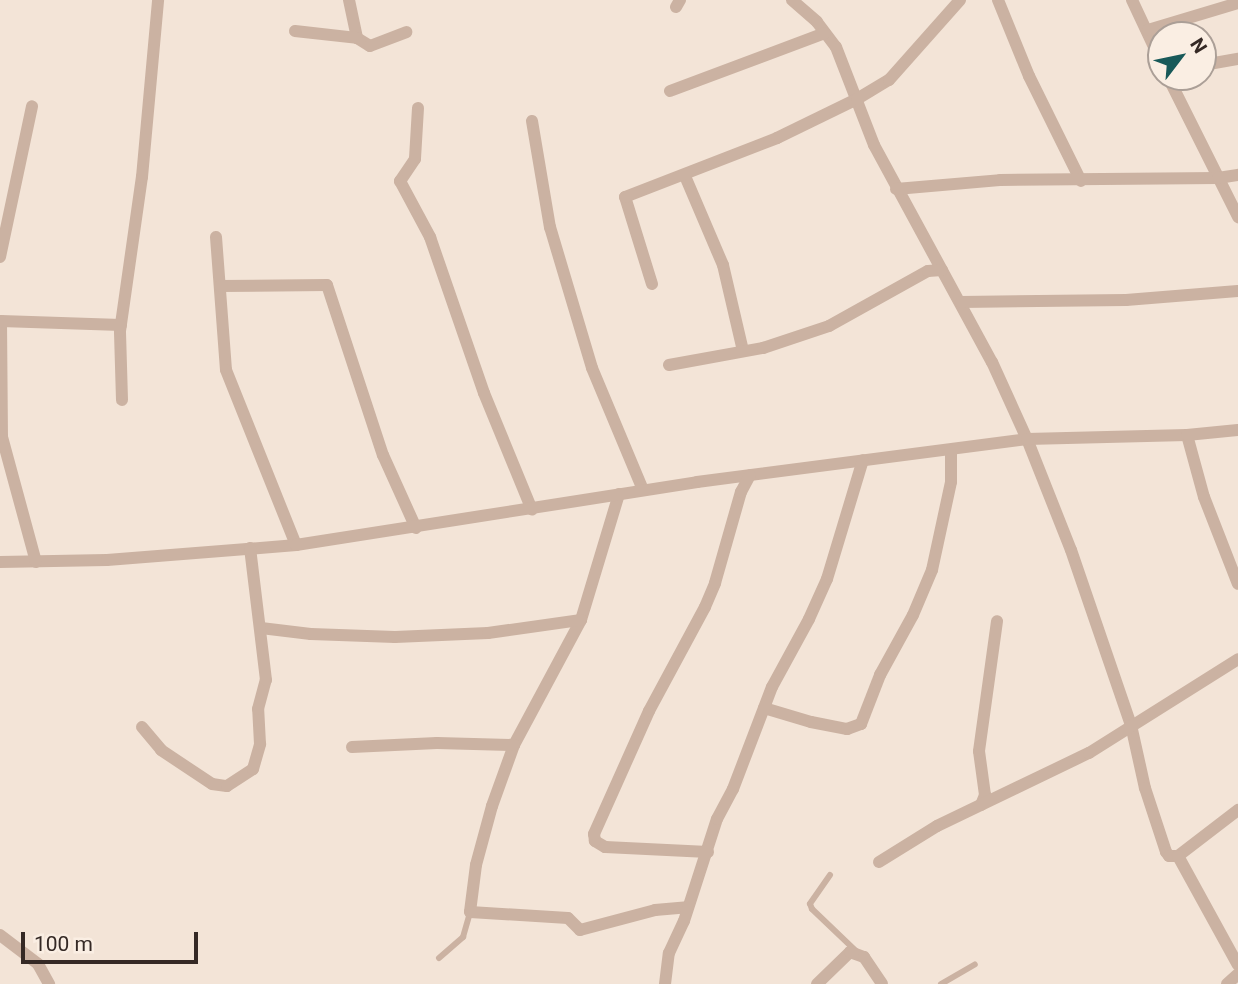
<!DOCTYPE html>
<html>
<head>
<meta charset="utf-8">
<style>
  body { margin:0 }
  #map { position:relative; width:1238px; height:984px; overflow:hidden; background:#f3e4d7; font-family:Roboto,sans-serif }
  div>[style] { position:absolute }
  .service>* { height:6px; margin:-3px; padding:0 3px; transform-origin:3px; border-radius:3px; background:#cbb2a2 }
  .minor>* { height:12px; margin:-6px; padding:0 6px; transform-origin:6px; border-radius:6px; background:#cbb2a2 }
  span { translate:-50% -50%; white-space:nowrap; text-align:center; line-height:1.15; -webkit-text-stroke:6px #faeee3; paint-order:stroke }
  .north { position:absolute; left:1147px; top:21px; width:70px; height:70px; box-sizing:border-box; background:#faeee3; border:2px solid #ab9f97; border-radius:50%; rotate:58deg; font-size:19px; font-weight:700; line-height:28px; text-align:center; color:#352925 }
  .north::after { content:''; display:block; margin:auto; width:24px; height:32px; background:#185959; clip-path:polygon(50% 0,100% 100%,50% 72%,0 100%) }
  .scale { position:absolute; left:21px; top:932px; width:177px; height:32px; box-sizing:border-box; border:4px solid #352925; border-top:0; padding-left:9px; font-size:21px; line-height:24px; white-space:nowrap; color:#352925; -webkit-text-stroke:5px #faeee3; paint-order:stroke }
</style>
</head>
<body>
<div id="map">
  <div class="service">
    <i style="left:830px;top:875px;width:35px;rotate:125deg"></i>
    <i style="left:810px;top:904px;width:5px;rotate:68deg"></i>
    <i style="left:812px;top:909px;width:61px;rotate:43.7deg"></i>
    <i style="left:439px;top:958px;width:32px;rotate:-41deg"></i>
    <i style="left:463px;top:937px;width:26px;rotate:-74deg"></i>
    <i style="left:941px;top:984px;width:39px;rotate:-30deg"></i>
  </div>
  <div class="minor">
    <i style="left:349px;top:0;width:39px;rotate:78deg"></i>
    <i style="left:357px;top:38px;width:15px;rotate:32deg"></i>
    <i style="left:370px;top:46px;width:39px;rotate:-21deg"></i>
    <i style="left:792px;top:0;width:33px;rotate:41deg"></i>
    <i style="left:817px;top:22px;width:31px;rotate:53deg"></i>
    <i style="left:836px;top:47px;width:105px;rotate:68.8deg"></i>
    <i style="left:874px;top:145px;width:247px;rotate:61.5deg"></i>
    <i style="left:992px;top:362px;width:85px;rotate:65.6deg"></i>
    <i style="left:1027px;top:439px;width:119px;rotate:68.4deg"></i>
    <i style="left:1071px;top:550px;width:185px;rotate:71.1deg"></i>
    <i style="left:1131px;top:725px;width:65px;rotate:77.5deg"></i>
    <i style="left:1145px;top:788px;width:67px;rotate:71.8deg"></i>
    <i style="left:1166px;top:852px;width:5px;rotate:53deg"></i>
    <i style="left:1169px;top:856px;width:9px"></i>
    <i style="left:1178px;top:856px;width:76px;rotate:-37.5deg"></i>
    <i style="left:998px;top:0;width:82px;rotate:67.8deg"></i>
    <i style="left:1029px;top:76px;width:117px;rotate:63.7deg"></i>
    <i style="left:1132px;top:0;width:68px;rotate:64.9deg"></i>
    <i style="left:676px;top:7px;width:8px;rotate:-60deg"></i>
    <i style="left:1148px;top:30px;width:94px;rotate:-16.7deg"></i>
    <i style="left:295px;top:31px;width:62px;rotate:6.4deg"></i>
    <i style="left:1203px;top:65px;width:36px;rotate:-10deg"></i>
    <i style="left:1168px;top:77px;width:157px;rotate:63.4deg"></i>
    <i style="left:670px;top:91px;width:165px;rotate:-20.5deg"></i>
    <i style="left:418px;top:108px;width:51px;rotate:93.4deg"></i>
    <i style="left:415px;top:159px;width:27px;rotate:124deg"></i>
    <i style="left:400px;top:181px;width:64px;rotate:61.8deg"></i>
    <i style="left:430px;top:237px;width:165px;rotate:70.9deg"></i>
    <i style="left:484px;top:393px;width:126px;rotate:67.7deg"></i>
    <i style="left:532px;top:121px;width:108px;rotate:80.4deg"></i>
    <i style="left:550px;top:227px;width:147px;rotate:73.4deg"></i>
    <i style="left:592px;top:368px;width:132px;rotate:67.3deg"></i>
    <i style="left:685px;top:176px;width:97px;rotate:66.9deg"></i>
    <i style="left:723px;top:265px;width:88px;rotate:76.9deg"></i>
    <i style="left:896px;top:189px;width:104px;rotate:-4.9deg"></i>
    <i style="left:1000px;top:180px;width:218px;rotate:-0.5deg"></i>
    <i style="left:1218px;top:178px;width:20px;rotate:-9deg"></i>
    <i style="left:216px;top:237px;width:133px;rotate:85.7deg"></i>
    <i style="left:226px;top:370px;width:188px;rotate:68.2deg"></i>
    <i style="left:0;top:257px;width:154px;rotate:-78deg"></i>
    <i style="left:652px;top:284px;width:91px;rotate:-107.2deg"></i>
    <i style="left:625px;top:197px;width:163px;rotate:-21.2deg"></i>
    <i style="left:777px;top:138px;width:89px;rotate:-26deg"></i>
    <i style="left:857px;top:99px;width:37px;rotate:-31deg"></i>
    <i style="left:889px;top:80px;width:107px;rotate:-48.4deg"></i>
    <i style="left:220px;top:286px;width:107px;rotate:-0.5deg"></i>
    <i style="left:327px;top:285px;width:179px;rotate:71.8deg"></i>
    <i style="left:383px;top:455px;width:80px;rotate:65.7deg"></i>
    <i style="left:961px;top:302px;width:165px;rotate:-0.7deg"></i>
    <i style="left:1126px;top:300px;width:112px;rotate:-4.6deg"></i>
    <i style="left:669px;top:365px;width:96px;rotate:-10.3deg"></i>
    <i style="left:763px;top:348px;width:70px;rotate:-18.4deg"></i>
    <i style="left:829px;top:326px;width:113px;rotate:-29.1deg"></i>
    <i style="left:928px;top:271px;width:14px;rotate:-4deg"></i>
    <i style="left:122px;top:400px;width:69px;rotate:-91.7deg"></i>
    <i style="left:120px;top:331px;width:156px;rotate:-81.9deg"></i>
    <i style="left:142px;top:177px;width:178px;rotate:-84.8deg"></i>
    <i style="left:1187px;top:435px;width:64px;rotate:74.7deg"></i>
    <i style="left:1204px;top:497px;width:93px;rotate:68.7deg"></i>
    <i style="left:619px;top:494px;width:132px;rotate:106.8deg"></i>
    <i style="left:581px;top:620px;width:142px;rotate:118.2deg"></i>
    <i style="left:514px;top:745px;width:65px;rotate:109.8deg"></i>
    <i style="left:492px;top:806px;width:61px;rotate:105.2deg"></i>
    <i style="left:476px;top:865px;width:47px;rotate:97.3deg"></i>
    <i style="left:470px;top:912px;width:98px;rotate:3.5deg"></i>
    <i style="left:568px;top:918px;width:17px;rotate:45deg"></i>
    <i style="left:580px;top:930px;width:78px;rotate:-14.9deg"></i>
    <i style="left:655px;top:910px;width:32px;rotate:-5deg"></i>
    <i style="left:0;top:562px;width:107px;rotate:-1.1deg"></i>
    <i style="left:107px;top:560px;width:190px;rotate:-4.5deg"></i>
    <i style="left:296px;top:545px;width:406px;rotate:-8.9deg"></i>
    <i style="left:697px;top:482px;width:333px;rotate:-7.4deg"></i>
    <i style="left:1027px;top:439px;width:160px;rotate:-1.4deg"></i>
    <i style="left:1187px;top:435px;width:51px;rotate:-5.6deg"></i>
    <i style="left:36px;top:562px;width:130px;rotate:-105.2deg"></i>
    <i style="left:2px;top:437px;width:116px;rotate:-90.5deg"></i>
    <i style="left:1px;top:321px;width:120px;rotate:1.9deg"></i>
    <i style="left:261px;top:628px;width:50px;rotate:6.8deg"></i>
    <i style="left:311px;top:634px;width:84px;rotate:2deg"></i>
    <i style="left:395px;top:637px;width:93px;rotate:-2.5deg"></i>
    <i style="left:488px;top:633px;width:94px;rotate:-8deg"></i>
    <i style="left:764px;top:708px;width:49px;rotate:16.6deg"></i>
    <i style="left:811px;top:722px;width:37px;rotate:11deg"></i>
    <i style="left:847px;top:729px;width:15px;rotate:-20deg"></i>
    <i style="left:861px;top:724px;width:53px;rotate:-68.8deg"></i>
    <i style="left:880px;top:675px;width:68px;rotate:-61.2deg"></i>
    <i style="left:913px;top:615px;width:49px;rotate:-67.1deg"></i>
    <i style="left:932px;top:570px;width:90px;rotate:-77.8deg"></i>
    <i style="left:951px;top:482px;width:32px;rotate:-90deg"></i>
    <i style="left:142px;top:727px;width:30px;rotate:50deg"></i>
    <i style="left:161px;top:750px;width:61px;rotate:33.7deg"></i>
    <i style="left:212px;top:784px;width:15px;rotate:8deg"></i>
    <i style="left:227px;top:786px;width:31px;rotate:-33deg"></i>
    <i style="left:253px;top:769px;width:26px;rotate:-74deg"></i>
    <i style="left:260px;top:744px;width:35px;rotate:-93deg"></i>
    <i style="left:258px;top:709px;width:30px;rotate:-75deg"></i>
    <i style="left:266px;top:680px;width:133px;rotate:-96.9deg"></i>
    <i style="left:352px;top:747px;width:85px;rotate:-2.7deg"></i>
    <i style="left:437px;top:743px;width:77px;rotate:1.5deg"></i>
    <i style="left:981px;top:805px;width:11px;rotate:-68deg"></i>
    <i style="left:985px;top:795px;width:44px;rotate:-97.8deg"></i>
    <i style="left:979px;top:751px;width:131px;rotate:-82.1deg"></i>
    <i style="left:708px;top:852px;width:103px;rotate:-177.2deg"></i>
    <i style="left:605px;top:847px;width:12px;rotate:-149deg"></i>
    <i style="left:595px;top:841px;width:7px;rotate:-98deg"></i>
    <i style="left:594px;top:834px;width:135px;rotate:-65.9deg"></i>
    <i style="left:649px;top:711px;width:118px;rotate:-61.7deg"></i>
    <i style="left:705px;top:607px;width:26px;rotate:-67deg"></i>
    <i style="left:715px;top:583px;width:95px;rotate:-74.1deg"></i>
    <i style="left:741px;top:492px;width:19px;rotate:-62deg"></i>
    <i style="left:1178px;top:856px;width:124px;rotate:61.2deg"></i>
    <i style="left:879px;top:862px;width:68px;rotate:-31.8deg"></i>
    <i style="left:937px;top:826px;width:169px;rotate:-25.7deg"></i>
    <i style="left:1089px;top:753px;width:176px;rotate:-32.2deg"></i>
    <i style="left:0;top:935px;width:48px;rotate:37.3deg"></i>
    <i style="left:38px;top:964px;width:23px;rotate:61deg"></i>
    <i style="left:665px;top:984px;width:31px;rotate:-83deg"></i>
    <i style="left:669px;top:953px;width:35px;rotate:-65deg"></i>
    <i style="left:684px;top:921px;width:107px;rotate:-72.1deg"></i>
    <i style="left:717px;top:819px;width:34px;rotate:-62deg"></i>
    <i style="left:733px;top:789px;width:109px;rotate:-69.1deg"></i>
    <i style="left:772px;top:687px;width:77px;rotate:-61.4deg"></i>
    <i style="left:809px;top:619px;width:44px;rotate:-65.8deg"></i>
    <i style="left:827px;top:579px;width:124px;rotate:-73.2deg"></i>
    <i style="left:817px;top:984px;width:46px;rotate:-44.1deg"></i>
    <i style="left:850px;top:952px;width:15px;rotate:20deg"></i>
    <i style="left:864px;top:957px;width:32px;rotate:56deg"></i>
    <i style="left:1227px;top:984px;width:15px;rotate:-42deg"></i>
  </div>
  <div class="north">N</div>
  <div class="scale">100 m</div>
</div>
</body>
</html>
